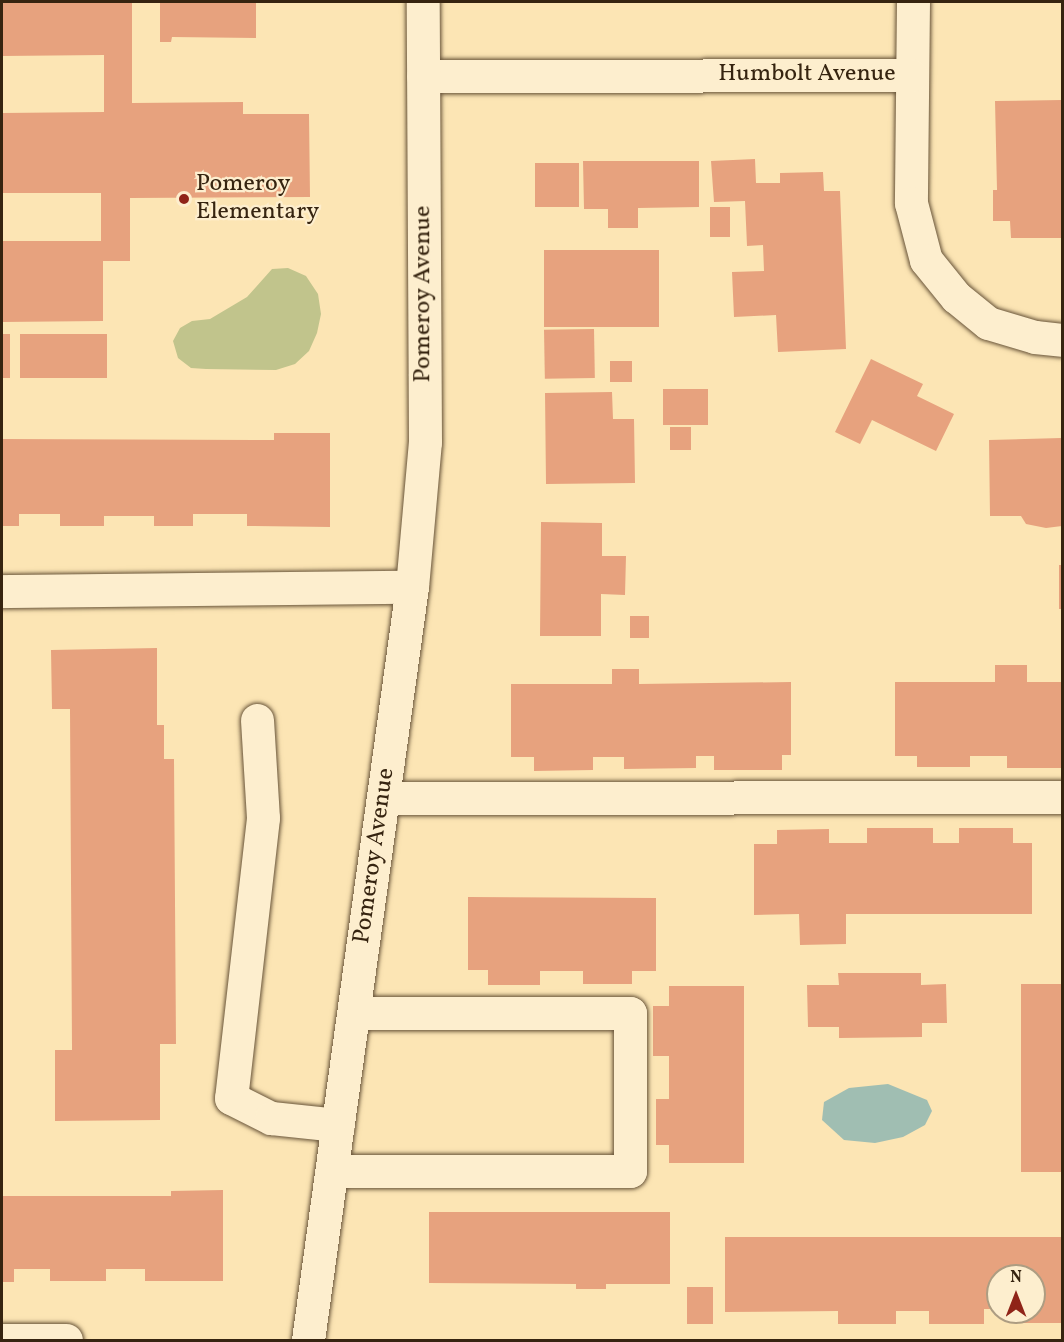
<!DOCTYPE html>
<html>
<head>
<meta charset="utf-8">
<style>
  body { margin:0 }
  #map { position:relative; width:1064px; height:1342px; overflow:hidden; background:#fce5b4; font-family:Vollkorn,serif }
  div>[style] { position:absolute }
  .green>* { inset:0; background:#c1c48c }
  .water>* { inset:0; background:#a0beb2 }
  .building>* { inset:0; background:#e7a27e; transform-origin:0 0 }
  .roads { filter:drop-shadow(0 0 2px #685439) drop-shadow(0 0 2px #685439) }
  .minor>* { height:33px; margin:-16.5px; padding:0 16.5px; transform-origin:16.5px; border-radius:16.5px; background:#fdeece }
  .dots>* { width:16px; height:16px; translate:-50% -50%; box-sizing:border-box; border:3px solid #fdeece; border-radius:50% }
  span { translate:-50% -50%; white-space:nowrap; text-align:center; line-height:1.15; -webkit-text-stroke:4.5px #fdeece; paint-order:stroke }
  .street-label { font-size:24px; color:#362410 }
  .poi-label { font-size:24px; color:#362410 }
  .left { translate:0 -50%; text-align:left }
  .frame { position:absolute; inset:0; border:3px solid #362410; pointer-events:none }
  .north { position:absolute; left:986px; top:1264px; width:60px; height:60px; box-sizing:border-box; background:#fdeece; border:2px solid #ad9d82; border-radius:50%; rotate:0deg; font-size:16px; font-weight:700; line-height:24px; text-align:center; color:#362410 }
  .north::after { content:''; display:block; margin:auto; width:21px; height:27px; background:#8f2418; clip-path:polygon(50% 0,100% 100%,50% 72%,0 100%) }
</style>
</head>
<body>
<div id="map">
  <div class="green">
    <i style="clip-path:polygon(288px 268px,306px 276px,318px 294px,321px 314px,317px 333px,309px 351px,295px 364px,276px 370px,206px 369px,191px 368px,178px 358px,173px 341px,180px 328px,192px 321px,210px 319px,247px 297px,272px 269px)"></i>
  </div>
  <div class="water">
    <i style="clip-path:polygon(888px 1084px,927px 1100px,932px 1111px,925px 1125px,903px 1137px,875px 1143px,844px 1140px,822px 1120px,824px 1102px,849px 1088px)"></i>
  </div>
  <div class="building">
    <i style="clip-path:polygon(2px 2px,132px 2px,132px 103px,243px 102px,243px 114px,309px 114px,310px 197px,130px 198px,130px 261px,103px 261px,103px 321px,2px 322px,2px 241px,101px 241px,101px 193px,2px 193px,2px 113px,104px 112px,104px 55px,2px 56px)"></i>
    <i style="clip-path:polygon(160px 2px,256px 2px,256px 38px,172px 37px,171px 42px,160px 42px)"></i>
    <i style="clip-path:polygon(1062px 100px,1062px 238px,1011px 238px,1010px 221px,993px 221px,993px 190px,997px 190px,995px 101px)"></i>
    <i style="clip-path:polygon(755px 159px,756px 183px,780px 183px,780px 173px,823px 172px,824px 191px,840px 191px,846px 349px,778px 352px,776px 315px,734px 317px,732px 272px,764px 271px,763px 245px,747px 246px,745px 201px,714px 202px,711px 161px)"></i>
    <i style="clip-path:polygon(583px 161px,699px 161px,699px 207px,638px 208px,638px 228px,608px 228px,608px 209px,584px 209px)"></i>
    <i style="left:535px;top:163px;width:44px;height:44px"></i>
    <i style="left:710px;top:207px;width:20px;height:30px"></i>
    <i style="left:544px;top:250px;width:115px;height:77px"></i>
    <i style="left:594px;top:329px;width:49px;height:50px;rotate:89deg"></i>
    <i style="left:2px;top:334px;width:8px;height:44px"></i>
    <i style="left:107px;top:334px;width:44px;height:87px;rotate:90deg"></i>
    <i style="clip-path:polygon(871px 359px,923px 384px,917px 396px,954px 414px,936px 451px,872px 420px,860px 444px,835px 432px)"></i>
    <i style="left:610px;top:361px;width:22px;height:21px"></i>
    <i style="left:663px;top:389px;width:45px;height:36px"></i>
    <i style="clip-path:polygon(612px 392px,613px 419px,634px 419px,635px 483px,546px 484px,545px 393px)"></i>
    <i style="left:670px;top:427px;width:21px;height:23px"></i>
    <i style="clip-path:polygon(274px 433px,330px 433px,330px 527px,247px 526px,247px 514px,193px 514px,193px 526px,154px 526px,154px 516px,104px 516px,104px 526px,60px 526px,60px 514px,19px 514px,19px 526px,2px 526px,2px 439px,274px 440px)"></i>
    <i style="clip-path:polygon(1061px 438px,1062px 526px,1046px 528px,1026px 524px,1021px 516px,990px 516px,989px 440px)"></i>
    <i style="clip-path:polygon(541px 522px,602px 523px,602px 556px,626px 556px,625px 595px,601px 594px,601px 636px,540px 636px)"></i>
    <i style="left:1059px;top:565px;width:3px;height:44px"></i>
    <i style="left:630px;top:616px;width:19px;height:22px"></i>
    <i style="clip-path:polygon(157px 648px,157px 725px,164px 725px,164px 759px,174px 759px,176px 1044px,160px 1044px,160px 1120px,55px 1121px,55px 1050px,72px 1050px,70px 709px,52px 709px,51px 650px)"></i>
    <i style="clip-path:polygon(995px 665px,1027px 665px,1027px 682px,1062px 682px,1062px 768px,1007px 768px,1007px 756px,970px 756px,970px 767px,917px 767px,917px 756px,895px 756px,895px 682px,995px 682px)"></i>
    <i style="clip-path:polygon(612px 669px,639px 669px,639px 684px,791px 682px,791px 755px,782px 755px,782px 770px,714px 770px,714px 756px,696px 756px,696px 768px,624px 769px,624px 757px,593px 757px,593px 770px,534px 771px,534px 757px,511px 757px,511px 684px,612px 684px)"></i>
    <i style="clip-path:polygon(867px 828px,933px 828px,933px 843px,959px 843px,959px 828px,1013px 828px,1013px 843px,1032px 843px,1032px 914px,846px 914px,846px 944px,800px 945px,799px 914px,754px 915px,754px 844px,777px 844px,777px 830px,829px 829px,829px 843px,867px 843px)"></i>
    <i style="clip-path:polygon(468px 897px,656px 898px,656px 971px,632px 971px,632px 984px,583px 984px,583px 971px,540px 971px,540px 985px,488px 985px,488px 970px,468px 970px)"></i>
    <i style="clip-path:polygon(838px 973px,921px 973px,921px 985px,946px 984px,947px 1023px,922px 1023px,922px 1037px,839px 1038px,839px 1027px,808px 1027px,807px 985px,839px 985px)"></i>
    <i style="left:1021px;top:984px;width:41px;height:188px"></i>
    <i style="clip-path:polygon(669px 986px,744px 986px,744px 1163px,669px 1163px,669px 1145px,656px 1145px,656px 1099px,669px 1099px,669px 1056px,653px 1056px,653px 1006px,669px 1006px)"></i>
    <i style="clip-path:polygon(223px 1190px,223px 1281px,145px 1281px,145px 1269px,106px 1269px,106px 1281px,50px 1281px,50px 1269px,14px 1269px,14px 1282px,2px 1282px,2px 1196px,171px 1196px,171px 1191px)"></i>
    <i style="clip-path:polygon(429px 1212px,670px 1212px,670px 1284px,606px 1284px,606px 1289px,576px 1289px,576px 1284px,429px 1283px)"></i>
    <i style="clip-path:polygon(725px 1237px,1062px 1237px,1062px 1323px,1021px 1323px,1021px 1312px,1034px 1312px,1034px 1276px,998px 1276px,998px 1309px,984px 1309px,984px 1324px,929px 1324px,929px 1311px,896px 1311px,896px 1324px,838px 1324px,838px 1311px,725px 1312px)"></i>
    <i style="left:687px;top:1287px;width:26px;height:37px"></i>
  </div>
  <div class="roads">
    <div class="minor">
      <i style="left:913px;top:2px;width:201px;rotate:90.6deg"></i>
      <i style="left:911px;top:203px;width:59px;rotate:75.3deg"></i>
      <i style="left:926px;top:260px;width:48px;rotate:51deg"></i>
      <i style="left:956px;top:297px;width:41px;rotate:39.1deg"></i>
      <i style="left:988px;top:323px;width:49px;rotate:16.6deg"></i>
      <i style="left:1035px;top:337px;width:27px;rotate:6deg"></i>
      <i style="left:423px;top:76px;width:488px;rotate:-0.1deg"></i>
      <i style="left:2px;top:591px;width:410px;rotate:-0.6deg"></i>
      <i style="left:257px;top:720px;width:98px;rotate:86.5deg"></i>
      <i style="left:263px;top:818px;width:282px;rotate:96.5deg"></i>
      <i style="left:231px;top:1098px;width:45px;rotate:26.6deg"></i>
      <i style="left:271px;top:1118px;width:67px;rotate:6deg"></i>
      <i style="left:383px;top:798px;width:679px;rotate:-0.08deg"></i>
      <i style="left:332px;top:1171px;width:298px"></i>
      <i style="left:630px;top:1171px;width:158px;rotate:-90deg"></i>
      <i style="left:630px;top:1013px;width:276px;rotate:180deg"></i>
      <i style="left:2px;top:1340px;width:64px"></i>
      <i style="left:308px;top:1340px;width:760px;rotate:-82.14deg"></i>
      <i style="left:412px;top:587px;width:146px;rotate:-84.9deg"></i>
      <i style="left:425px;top:442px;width:440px;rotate:-90.3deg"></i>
    </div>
  </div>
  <div class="dots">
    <i style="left:184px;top:199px;background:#8f2418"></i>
  </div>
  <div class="street-label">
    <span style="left:807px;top:75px">Humbolt Avenue</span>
    <span style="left:424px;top:294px;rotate:-90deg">Pomeroy Avenue</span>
    <span style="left:375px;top:856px;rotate:-82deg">Pomeroy Avenue</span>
  </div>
  <div class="poi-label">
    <span class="left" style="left:196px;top:199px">Pomeroy<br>Elementary</span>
  </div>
  <div class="frame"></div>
  <div class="north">N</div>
</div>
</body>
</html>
